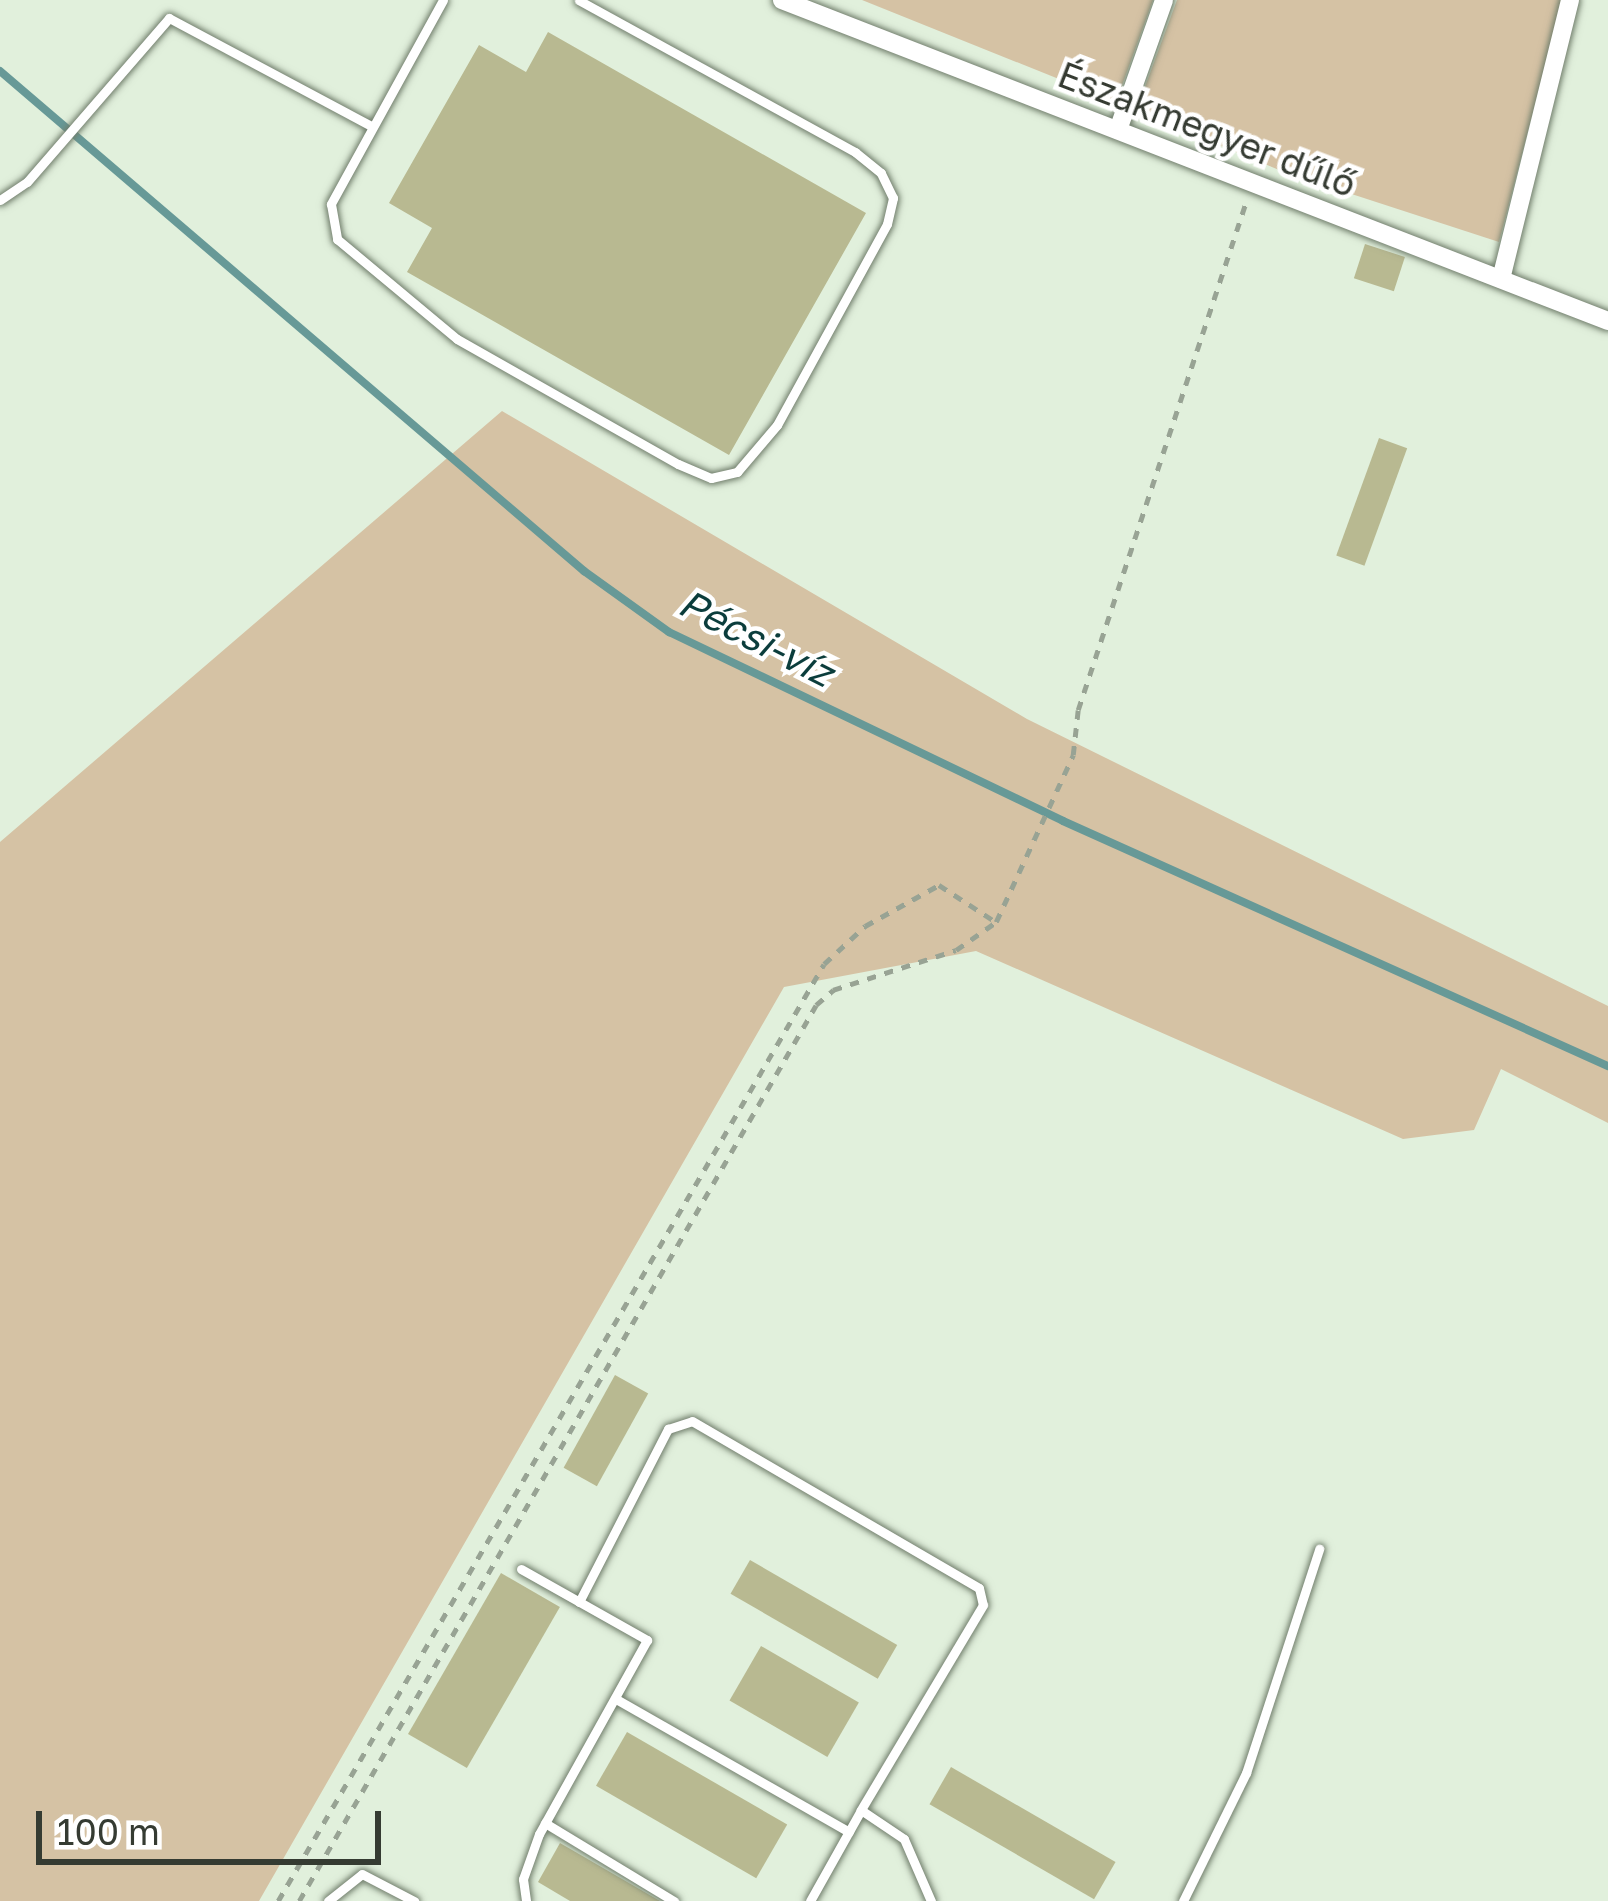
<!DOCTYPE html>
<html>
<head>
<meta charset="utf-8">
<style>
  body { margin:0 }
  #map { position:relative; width:1608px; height:1901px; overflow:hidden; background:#e1f0dc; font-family:"Golos Text",sans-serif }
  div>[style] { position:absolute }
  .green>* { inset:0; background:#d5c2a4 }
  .stream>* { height:8px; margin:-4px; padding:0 4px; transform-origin:4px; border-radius:4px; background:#679997 }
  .building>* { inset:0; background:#b8b991; transform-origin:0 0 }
  .path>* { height:4.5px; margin-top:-2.25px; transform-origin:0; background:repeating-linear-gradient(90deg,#98a394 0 9px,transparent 0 18px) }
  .roads { filter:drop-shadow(0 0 3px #717e6c) drop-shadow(0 0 3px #717e6c) }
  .service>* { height:9px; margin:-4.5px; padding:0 4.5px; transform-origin:4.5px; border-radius:4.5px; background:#fff }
  .minor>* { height:18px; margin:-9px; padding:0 9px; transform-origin:9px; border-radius:9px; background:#fff }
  span { translate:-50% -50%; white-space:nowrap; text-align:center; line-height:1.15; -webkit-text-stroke:9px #fff; paint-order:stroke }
  .street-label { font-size:36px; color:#353b32 }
  .water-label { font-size:39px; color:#0b3d3c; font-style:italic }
  .scale { position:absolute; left:36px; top:1811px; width:345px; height:54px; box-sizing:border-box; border:6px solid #353b32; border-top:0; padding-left:15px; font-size:36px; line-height:42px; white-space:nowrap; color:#353b32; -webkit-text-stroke:9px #fff; paint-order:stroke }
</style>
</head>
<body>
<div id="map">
  <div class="green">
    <i style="clip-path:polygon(862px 0,1153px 0,1116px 102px)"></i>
    <i style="clip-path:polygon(1177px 0,1562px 0,1499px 242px,1284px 172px,1136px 111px)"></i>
    <i style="clip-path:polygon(502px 411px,1027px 719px,1608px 1006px,1608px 1123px,1501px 1069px,1474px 1130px,1403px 1139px,976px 951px,784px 987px,259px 1901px,0 1901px,0 842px)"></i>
  </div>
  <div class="stream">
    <i style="left:0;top:71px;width:769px;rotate:40.57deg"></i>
    <i style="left:584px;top:571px;width:105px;rotate:35.7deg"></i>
    <i style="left:669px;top:632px;width:437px;rotate:25.6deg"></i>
    <i style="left:1063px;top:821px;width:598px;rotate:24.21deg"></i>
  </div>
  <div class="building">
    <i style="clip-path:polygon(548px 32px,866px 213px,729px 455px,407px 272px,432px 228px,389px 203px,479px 45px,526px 72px)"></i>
    <i style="left:1365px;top:244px;width:42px;height:36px;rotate:18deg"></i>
    <i style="left:1379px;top:438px;width:30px;height:125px;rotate:20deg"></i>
    <i style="left:615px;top:1375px;width:38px;height:106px;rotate:29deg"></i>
    <i style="left:750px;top:1560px;width:170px;height:39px;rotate:30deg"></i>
    <i style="left:501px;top:1573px;width:68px;height:186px;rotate:30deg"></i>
    <i style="left:761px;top:1646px;width:113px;height:63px;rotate:30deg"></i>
    <i style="left:627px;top:1732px;width:185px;height:62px;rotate:30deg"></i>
    <i style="left:951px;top:1767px;width:190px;height:43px;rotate:30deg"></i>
    <i style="clip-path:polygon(560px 1843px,660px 1901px,570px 1901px,538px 1882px)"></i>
  </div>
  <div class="path">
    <i style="left:278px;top:1901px;width:1084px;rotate:-59.77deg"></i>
    <i style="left:824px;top:964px;width:56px;rotate:-42.8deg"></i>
    <i style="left:865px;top:926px;width:85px;rotate:-29deg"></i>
    <i style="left:939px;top:885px;width:68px;rotate:33deg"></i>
    <i style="left:299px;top:1901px;width:1034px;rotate:-60.01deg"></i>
    <i style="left:816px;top:1005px;width:23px;rotate:-41deg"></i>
    <i style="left:833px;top:990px;width:129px;rotate:-18deg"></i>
    <i style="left:956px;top:950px;width:49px;rotate:-35deg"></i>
    <i style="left:996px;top:922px;width:184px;rotate:-65.2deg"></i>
    <i style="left:1073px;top:755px;width:45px;rotate:-83.7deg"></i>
    <i style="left:1078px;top:710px;width:538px;rotate:-71.7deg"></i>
  </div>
  <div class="roads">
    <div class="service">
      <i style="left:443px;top:0;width:233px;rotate:118.8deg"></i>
      <i style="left:331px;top:204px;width:36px;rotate:80deg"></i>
      <i style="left:337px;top:239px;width:156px;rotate:39.8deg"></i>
      <i style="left:457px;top:339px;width:254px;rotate:29.5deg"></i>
      <i style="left:678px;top:464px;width:36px;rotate:23deg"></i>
      <i style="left:711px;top:478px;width:27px;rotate:-13deg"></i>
      <i style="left:737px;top:472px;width:62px;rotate:-49.6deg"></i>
      <i style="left:777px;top:425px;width:229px;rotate:-61.3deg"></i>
      <i style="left:887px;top:224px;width:27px;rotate:-77deg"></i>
      <i style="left:893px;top:198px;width:28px;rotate:-116deg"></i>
      <i style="left:881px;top:173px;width:33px;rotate:-141deg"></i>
      <i style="left:855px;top:152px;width:315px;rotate:-151.2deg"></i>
      <i style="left:0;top:200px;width:32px;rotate:-34deg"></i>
      <i style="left:27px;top:182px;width:217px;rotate:-49.1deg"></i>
      <i style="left:169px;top:18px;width:229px;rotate:28.1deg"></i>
      <i style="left:521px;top:1569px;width:145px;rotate:29.4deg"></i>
      <i style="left:647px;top:1640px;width:222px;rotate:119.1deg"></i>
      <i style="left:539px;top:1834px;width:48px;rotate:109.6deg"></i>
      <i style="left:523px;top:1879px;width:22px;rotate:82deg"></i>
      <i style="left:579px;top:1602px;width:195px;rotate:-62.8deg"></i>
      <i style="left:668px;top:1429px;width:25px;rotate:-18deg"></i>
      <i style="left:692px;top:1421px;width:332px;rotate:30.2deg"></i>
      <i style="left:979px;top:1588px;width:17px;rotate:77deg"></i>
      <i style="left:983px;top:1605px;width:239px;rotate:120.8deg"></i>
      <i style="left:616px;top:1699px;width:268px;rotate:29.7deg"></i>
      <i style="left:545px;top:1823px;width:151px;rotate:31.2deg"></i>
      <i style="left:328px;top:1901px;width:43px;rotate:-38.5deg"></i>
      <i style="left:362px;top:1874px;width:59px;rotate:27.4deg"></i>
      <i style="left:810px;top:1901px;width:104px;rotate:-60.7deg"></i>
      <i style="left:861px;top:1810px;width:52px;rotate:34deg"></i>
      <i style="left:904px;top:1839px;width:68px;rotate:66.5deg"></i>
      <i style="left:1183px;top:1901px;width:143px;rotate:-63.8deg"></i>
      <i style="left:1246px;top:1773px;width:236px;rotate:-71.9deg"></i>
    </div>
    <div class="minor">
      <i style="left:782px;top:0;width:886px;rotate:21.24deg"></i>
      <i style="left:1118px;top:130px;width:138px;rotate:-70.5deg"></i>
      <i style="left:1501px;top:279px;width:287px;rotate:-76.1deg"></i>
    </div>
  </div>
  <div class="street-label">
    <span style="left:1207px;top:129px;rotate:21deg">Északmegyer dűlő</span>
  </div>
  <div class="water-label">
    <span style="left:756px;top:638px;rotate:27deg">Pécsi-víz</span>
  </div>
  <div class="scale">100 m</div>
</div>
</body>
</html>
